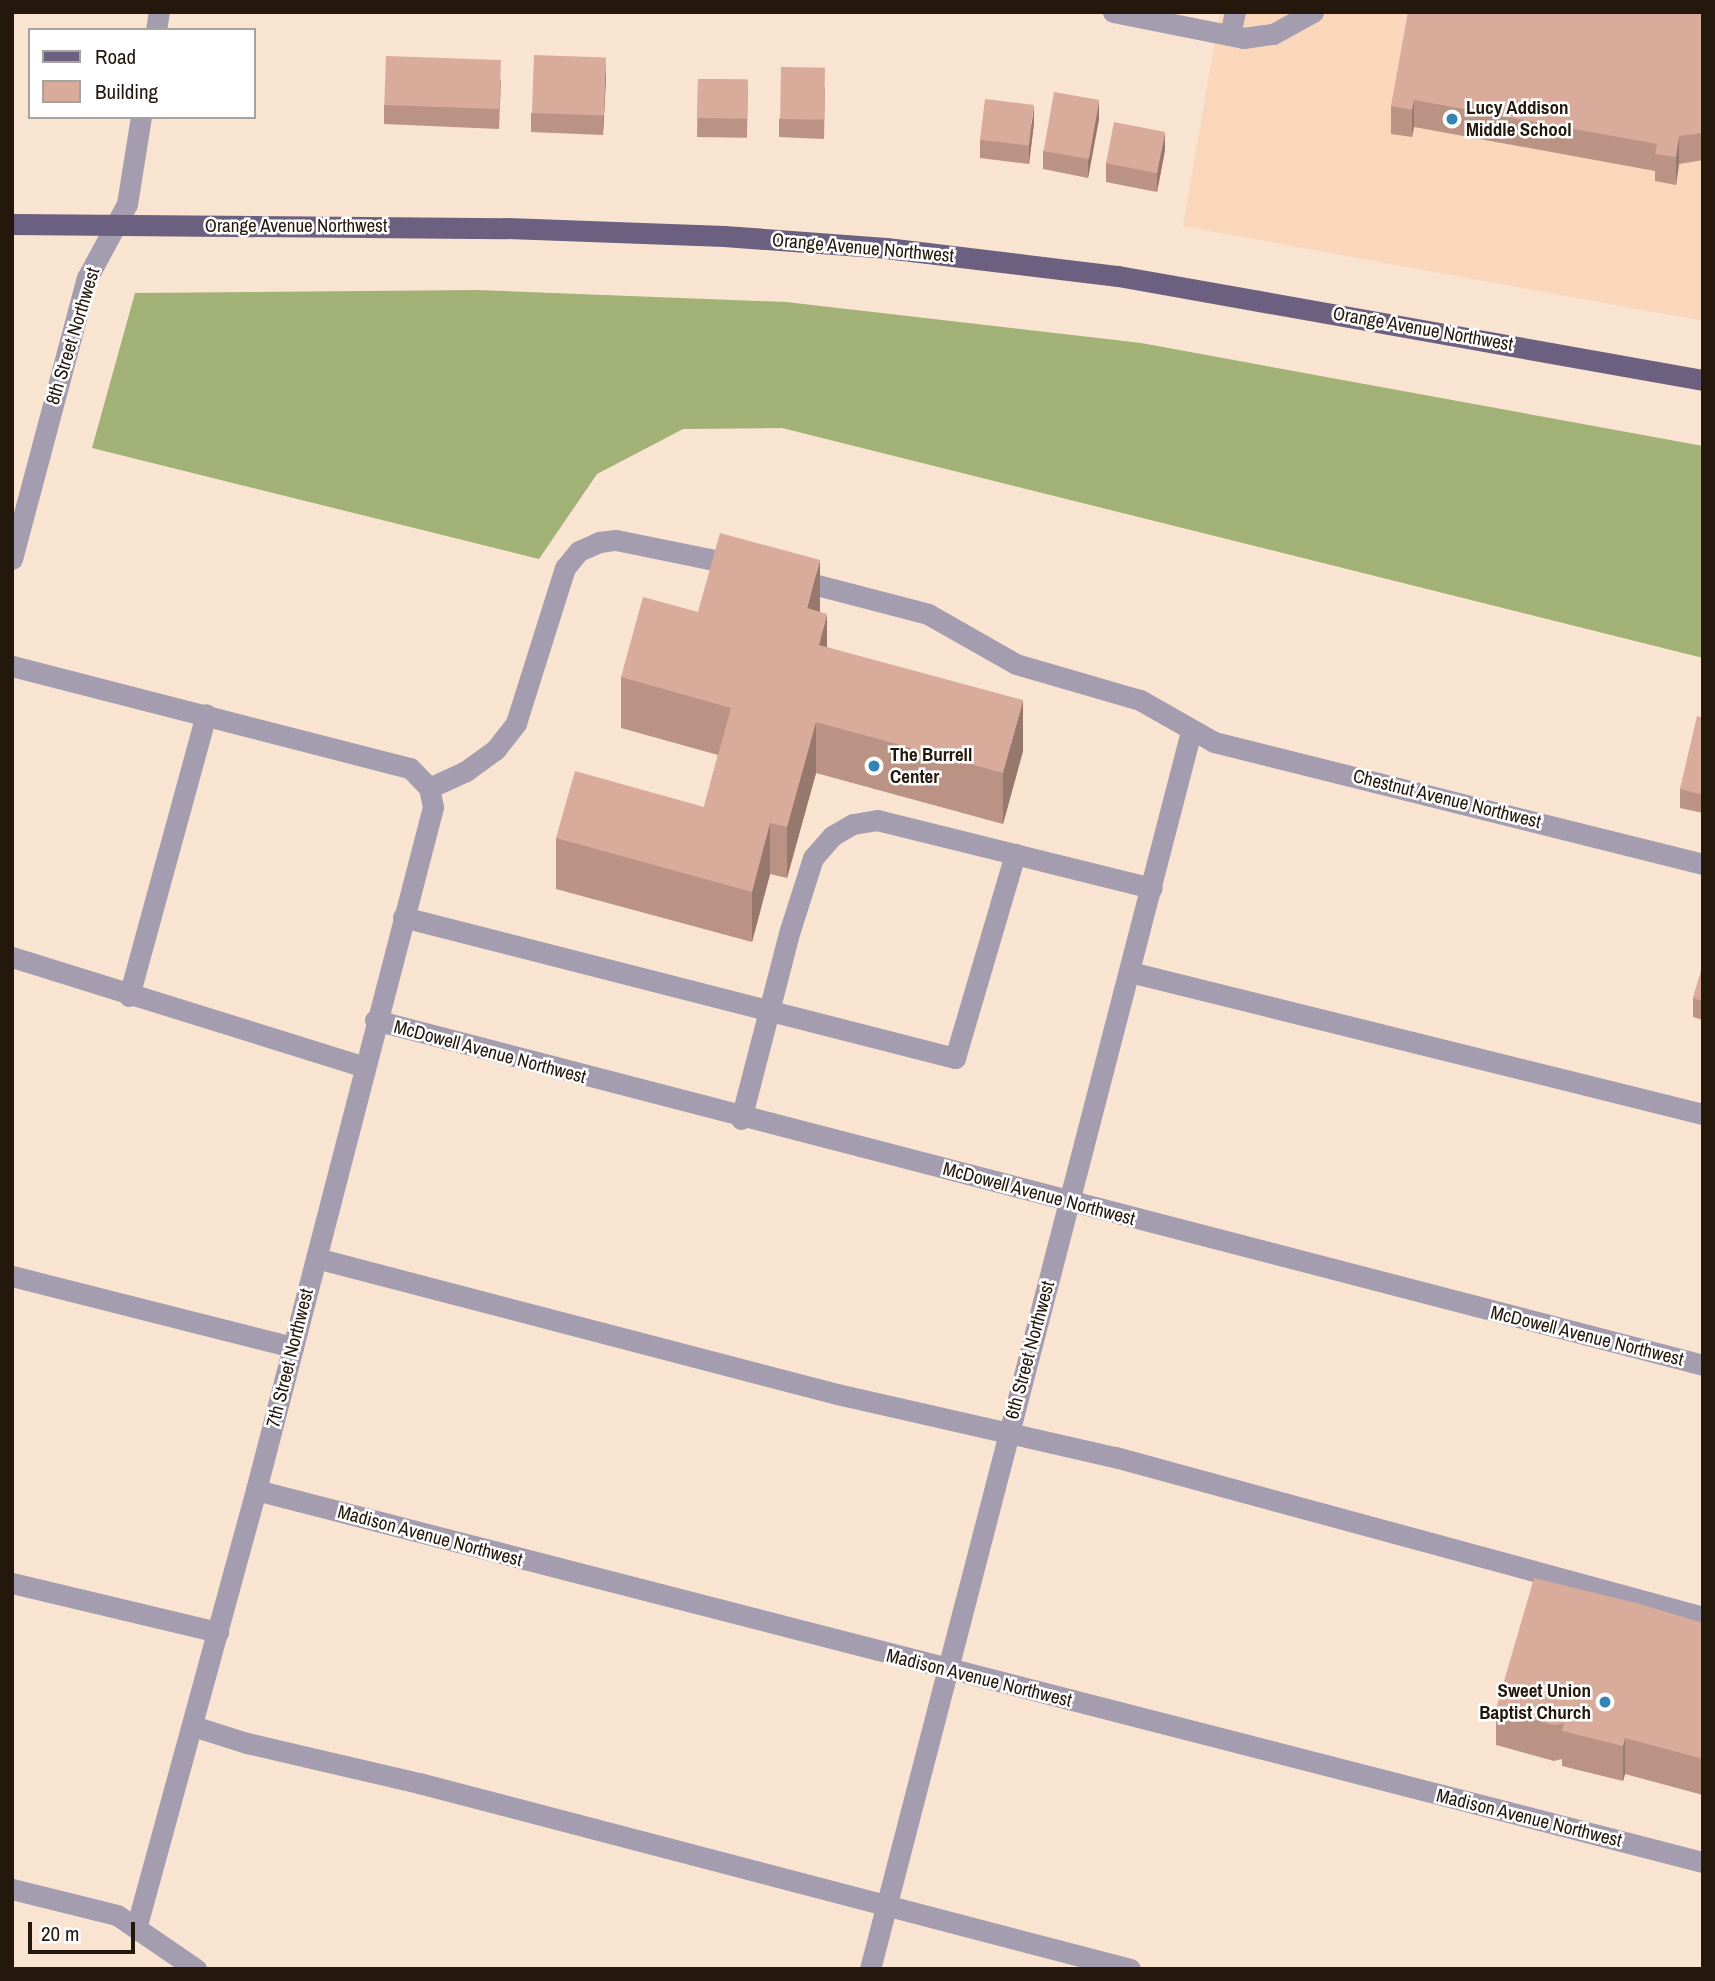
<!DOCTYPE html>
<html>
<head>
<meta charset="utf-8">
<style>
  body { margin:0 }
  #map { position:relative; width:1715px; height:1981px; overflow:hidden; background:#f9e3d1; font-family:"Archivo Narrow",sans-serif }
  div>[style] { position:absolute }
  .built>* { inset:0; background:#fad6bb }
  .forest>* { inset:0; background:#a2b175 }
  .minor>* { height:21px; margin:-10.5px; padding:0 10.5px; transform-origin:10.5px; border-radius:10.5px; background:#a39daf }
  .major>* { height:21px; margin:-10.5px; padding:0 10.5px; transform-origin:10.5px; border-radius:10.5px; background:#6b607f }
  .wall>* { inset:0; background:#ba9385; transform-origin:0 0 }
  .shaded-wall>* { inset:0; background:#97786c }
  .building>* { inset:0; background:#d8ab9b; transform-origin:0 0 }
  .dots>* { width:19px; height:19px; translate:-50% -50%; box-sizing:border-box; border:4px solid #fff; border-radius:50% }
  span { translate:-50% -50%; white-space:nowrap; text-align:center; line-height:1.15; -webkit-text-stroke:5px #fff; paint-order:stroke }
  .poi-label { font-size:19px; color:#24170c; font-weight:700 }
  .left { translate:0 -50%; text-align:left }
  .right { translate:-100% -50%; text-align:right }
  .street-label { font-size:19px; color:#24170c }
  .frame { position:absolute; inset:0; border:14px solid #24170c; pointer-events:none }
  .legend { position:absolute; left:28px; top:28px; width:228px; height:91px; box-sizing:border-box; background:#fff; border:2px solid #a7a29e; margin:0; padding:9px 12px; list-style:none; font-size:21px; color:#24170c }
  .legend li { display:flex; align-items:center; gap:14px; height:35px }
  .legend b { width:35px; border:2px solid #a7a29e }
  .scale { position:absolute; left:28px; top:1922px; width:107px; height:32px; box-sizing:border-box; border:4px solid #24170c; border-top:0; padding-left:9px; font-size:21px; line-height:24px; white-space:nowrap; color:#24170c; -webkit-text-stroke:5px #fff; paint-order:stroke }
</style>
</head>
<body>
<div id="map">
  <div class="built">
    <i style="clip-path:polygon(1220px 12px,1703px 12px,1703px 321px,1183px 226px)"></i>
  </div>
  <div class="forest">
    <i style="clip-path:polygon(477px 290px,786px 302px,1141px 343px,1703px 446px,1703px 658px,782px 428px,683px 429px,597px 474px,539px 559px,92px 448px,135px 293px)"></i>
  </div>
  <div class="minor">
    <i style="left:1113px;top:12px;width:133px;rotate:11.3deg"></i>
    <i style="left:1243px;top:38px;width:30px;rotate:-8deg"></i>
    <i style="left:1273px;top:34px;width:46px;rotate:-28.8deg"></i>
    <i style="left:156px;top:30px;width:18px;rotate:-81deg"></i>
    <i style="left:1230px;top:35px;width:24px;rotate:-78deg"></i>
    <i style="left:12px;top:559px;width:291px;rotate:-75.1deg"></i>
    <i style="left:87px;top:278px;width:84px;rotate:-61.6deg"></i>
    <i style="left:127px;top:204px;width:88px;rotate:-80.9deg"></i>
    <i style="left:794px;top:579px;width:138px;rotate:14.6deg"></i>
    <i style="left:928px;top:614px;width:101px;rotate:29.6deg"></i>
    <i style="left:1016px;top:664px;width:129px;rotate:16.2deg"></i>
    <i style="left:1140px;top:700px;width:85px;rotate:29.6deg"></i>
    <i style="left:1214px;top:742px;width:504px;rotate:14.01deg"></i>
    <i style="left:12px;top:666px;width:411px;rotate:14.4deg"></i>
    <i style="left:410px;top:768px;width:28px;rotate:46deg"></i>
    <i style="left:429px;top:788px;width:19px;rotate:78deg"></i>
    <i style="left:433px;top:807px;width:706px;rotate:104.53deg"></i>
    <i style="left:256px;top:1490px;width:452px;rotate:105.3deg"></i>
    <i style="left:429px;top:788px;width:41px;rotate:-24.7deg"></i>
    <i style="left:466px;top:771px;width:37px;rotate:-36deg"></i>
    <i style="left:496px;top:749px;width:33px;rotate:-52deg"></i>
    <i style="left:516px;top:723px;width:163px;rotate:-72.5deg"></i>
    <i style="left:565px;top:568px;width:22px;rotate:-51deg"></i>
    <i style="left:579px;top:551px;width:22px;rotate:-24deg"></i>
    <i style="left:599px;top:542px;width:17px;rotate:-7deg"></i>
    <i style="left:616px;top:540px;width:126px;rotate:11.5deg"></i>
    <i style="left:403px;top:917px;width:570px;rotate:14.33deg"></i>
    <i style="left:955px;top:1058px;width:213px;rotate:-73.6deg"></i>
    <i style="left:12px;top:957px;width:368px;rotate:17.3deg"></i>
    <i style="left:1130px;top:972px;width:590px;rotate:13.92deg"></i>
    <i style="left:129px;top:996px;width:292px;rotate:-74.7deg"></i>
    <i style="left:375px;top:1020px;width:1372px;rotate:14.56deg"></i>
    <i style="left:741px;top:1119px;width:195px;rotate:-75.5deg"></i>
    <i style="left:790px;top:930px;width:76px;rotate:-72.3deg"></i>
    <i style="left:813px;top:858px;width:29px;rotate:-49deg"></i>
    <i style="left:832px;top:836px;width:24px;rotate:-30deg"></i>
    <i style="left:853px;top:824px;width:24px;rotate:-9deg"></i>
    <i style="left:877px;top:820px;width:283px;rotate:13.9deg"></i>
    <i style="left:316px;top:1258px;width:538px;rotate:14.63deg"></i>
    <i style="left:837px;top:1394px;width:285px;rotate:12.8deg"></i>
    <i style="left:1115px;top:1457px;width:609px;rotate:15.22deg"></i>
    <i style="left:12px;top:1276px;width:290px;rotate:14.2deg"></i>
    <i style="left:256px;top:1490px;width:1494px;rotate:14.42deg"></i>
    <i style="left:12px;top:1583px;width:212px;rotate:13.4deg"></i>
    <i style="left:193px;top:1726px;width:57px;rotate:17.5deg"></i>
    <i style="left:247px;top:1743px;width:177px;rotate:13.1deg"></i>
    <i style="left:419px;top:1783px;width:735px;rotate:14.66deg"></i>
    <i style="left:12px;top:1889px;width:108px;rotate:13.9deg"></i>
    <i style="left:117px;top:1915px;width:96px;rotate:34.4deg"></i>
    <i style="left:870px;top:1969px;width:1279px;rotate:-75.46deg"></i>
  </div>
  <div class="major">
    <i style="left:12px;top:224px;width:493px;rotate:0.5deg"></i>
    <i style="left:505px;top:228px;width:219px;rotate:2.1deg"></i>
    <i style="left:724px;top:236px;width:162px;rotate:4.2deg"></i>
    <i style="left:886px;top:248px;width:234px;rotate:6.9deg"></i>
    <i style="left:1118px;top:276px;width:594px;rotate:10.08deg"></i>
  </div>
  <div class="wall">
    <i style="clip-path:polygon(1703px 12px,1703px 160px,1679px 164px,1676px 185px,1655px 181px,1655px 171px,1414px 127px,1412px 137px,1391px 134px,1391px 106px)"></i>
    <i style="clip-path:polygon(606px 77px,603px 135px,531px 132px,531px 113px)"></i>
    <i style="left:698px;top:79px;width:50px;height:58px;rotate:1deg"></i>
    <i style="clip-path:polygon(501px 80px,499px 129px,384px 124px,384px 105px)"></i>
    <i style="clip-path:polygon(825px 87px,824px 139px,779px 137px,779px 119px)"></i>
    <i style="clip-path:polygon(1099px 119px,1088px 178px,1043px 169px,1043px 151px)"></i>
    <i style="clip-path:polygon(1034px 123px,1029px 164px,980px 158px,980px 140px)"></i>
    <i style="clip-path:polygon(1165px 150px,1157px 192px,1106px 182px,1106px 163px)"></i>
    <i style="clip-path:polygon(698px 612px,820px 612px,827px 647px,1023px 751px,1003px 824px,816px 773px,787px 878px,770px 874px,752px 942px,556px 889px,556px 838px,704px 807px,718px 755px,621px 728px,621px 677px)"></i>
    <i style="clip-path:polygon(1703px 718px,1703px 813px,1680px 808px,1680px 789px)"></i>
    <i style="clip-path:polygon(1703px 965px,1703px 1020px,1693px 1017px,1693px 998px)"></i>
    <i style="clip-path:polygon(1703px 1623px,1703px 1795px,1625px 1774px,1623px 1781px,1562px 1766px,1562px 1759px,1554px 1761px,1496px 1745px,1496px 1709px)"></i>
  </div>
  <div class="shaded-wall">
    <i style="clip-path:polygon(606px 58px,606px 77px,603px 135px,603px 116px)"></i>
    <i style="clip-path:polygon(1099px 100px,1099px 119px,1088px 178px,1088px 159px)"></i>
    <i style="clip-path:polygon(1414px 100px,1414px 127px,1412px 137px,1412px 110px)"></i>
    <i style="clip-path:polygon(1034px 105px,1034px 123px,1029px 164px,1029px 146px)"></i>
    <i style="clip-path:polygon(1165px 132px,1165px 150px,1157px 192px,1157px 173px)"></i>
    <i style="clip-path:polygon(1679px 136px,1679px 164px,1676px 185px,1676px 157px)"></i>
    <i style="clip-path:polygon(820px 560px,820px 611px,807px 659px,807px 608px)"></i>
    <i style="clip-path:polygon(827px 614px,827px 664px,819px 645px)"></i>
    <i style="clip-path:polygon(1023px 700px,1023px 751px,1003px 824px,1003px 773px)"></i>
    <i style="clip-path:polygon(816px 722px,816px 773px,787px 878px,787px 827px)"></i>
    <i style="clip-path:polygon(770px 823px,770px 874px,752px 942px,752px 892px)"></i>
    <i style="clip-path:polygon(1625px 1738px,1625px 1774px,1623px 1781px,1623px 1746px)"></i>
  </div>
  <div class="building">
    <i style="clip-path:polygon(1408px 12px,1703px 12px,1703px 133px,1679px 136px,1676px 157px,1655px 154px,1657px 144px,1414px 100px,1412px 110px,1391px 106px)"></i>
    <i style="left:534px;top:55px;width:72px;height:58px;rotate:2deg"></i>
    <i style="left:386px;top:56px;width:115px;height:49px;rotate:2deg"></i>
    <i style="left:781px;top:67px;width:44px;height:52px;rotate:1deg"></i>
    <i style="left:698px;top:79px;width:50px;height:39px;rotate:1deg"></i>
    <i style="left:1054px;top:92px;width:46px;height:60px;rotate:10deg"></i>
    <i style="left:985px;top:99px;width:49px;height:41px;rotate:7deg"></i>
    <i style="left:1114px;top:122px;width:52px;height:42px;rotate:11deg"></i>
    <i style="clip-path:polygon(720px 533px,820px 560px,807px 608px,827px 614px,819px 645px,1023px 700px,1003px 773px,816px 722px,787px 827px,770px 823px,752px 892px,556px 838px,575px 771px,704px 807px,731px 708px,621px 677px,643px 597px,698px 612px)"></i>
    <i style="clip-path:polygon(1697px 716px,1703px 718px,1703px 795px,1680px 789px)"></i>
    <i style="clip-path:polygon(1703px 965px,1703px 1001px,1693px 998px)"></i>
    <i style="clip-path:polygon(1534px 1578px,1640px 1604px,1703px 1623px,1703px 1759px,1625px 1738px,1623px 1746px,1562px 1731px,1564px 1723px,1554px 1725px,1496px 1709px)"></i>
  </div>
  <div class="dots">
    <i style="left:1452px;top:119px;background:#3483b5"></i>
    <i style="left:874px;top:766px;background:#3483b5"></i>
    <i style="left:1605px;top:1702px;background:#3483b5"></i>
  </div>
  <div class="poi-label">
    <span class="left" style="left:1466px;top:119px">Lucy Addison<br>Middle School</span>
    <span class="left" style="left:890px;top:766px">The Burrell<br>Center</span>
    <span class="right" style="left:1591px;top:1702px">Sweet Union<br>Baptist Church</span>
  </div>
  <div class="street-label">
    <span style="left:296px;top:226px">Orange Avenue Northwest</span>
    <span style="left:863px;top:248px;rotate:5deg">Orange Avenue Northwest</span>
    <span style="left:1423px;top:329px;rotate:10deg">Orange Avenue Northwest</span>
    <span style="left:73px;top:336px;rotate:-73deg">8th Street Northwest</span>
    <span style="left:1447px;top:799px;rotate:14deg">Chestnut Avenue Northwest</span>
    <span style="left:490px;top:1052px;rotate:15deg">McDowell Avenue Northwest</span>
    <span style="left:1039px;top:1194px;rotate:15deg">McDowell Avenue Northwest</span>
    <span style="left:1587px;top:1336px;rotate:14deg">McDowell Avenue Northwest</span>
    <span style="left:1030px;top:1350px;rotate:-75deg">6th Street Northwest</span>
    <span style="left:290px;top:1358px;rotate:-76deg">7th Street Northwest</span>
    <span style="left:430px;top:1536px;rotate:15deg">Madison Avenue Northwest</span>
    <span style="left:979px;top:1678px;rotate:14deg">Madison Avenue Northwest</span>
    <span style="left:1529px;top:1818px;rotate:14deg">Madison Avenue Northwest</span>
  </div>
  <div class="frame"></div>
  <ul class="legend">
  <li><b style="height:9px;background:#6b607f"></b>Road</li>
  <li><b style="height:19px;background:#d8ab9b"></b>Building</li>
  </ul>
  <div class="scale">20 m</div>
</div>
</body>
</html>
